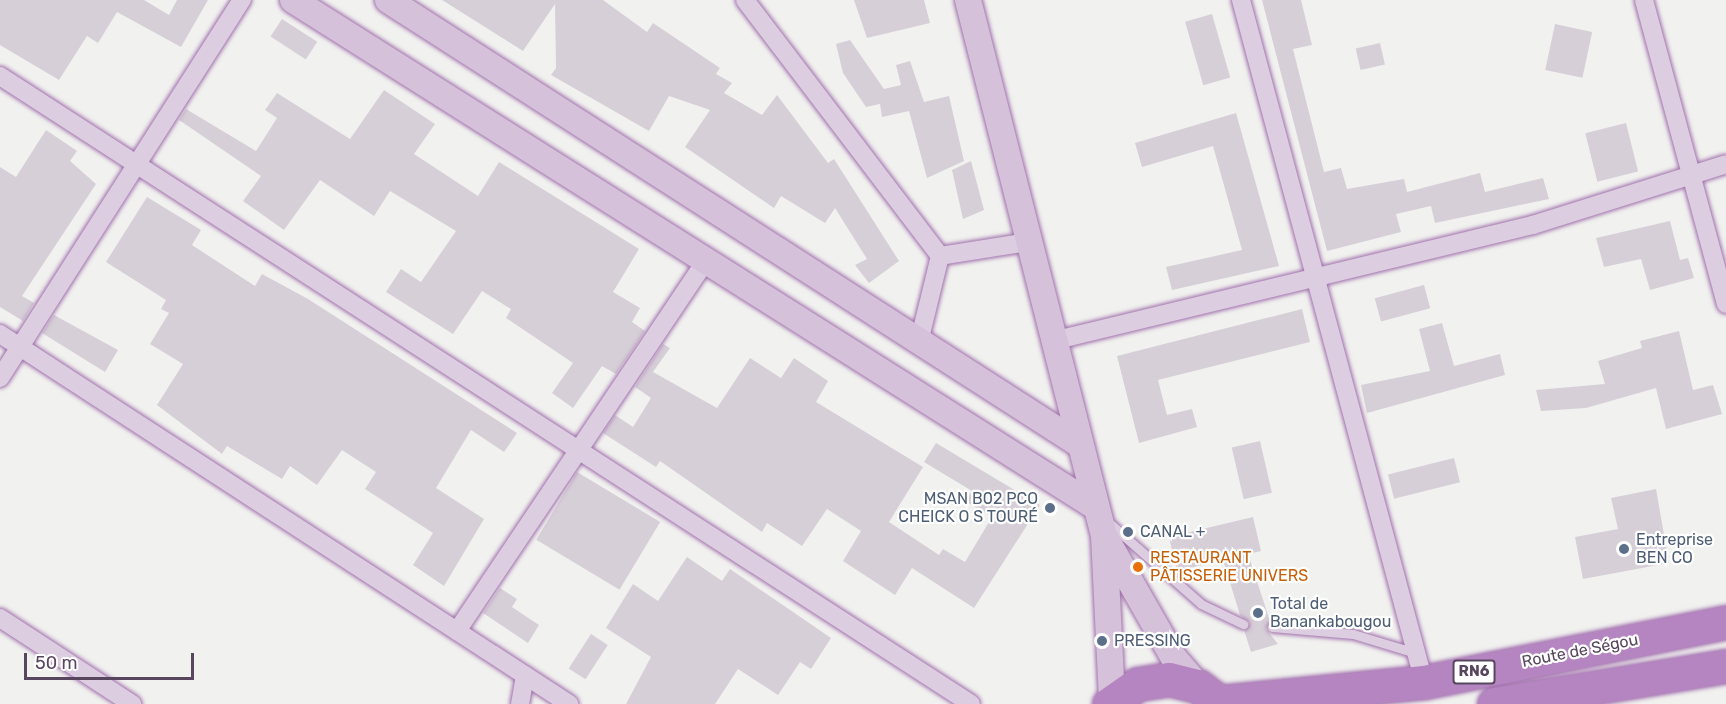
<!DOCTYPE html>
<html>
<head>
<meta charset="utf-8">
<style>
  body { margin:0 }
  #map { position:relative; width:1726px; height:704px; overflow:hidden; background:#f1f2ef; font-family:Rubik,sans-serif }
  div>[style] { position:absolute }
  .building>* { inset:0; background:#d6cfd7; transform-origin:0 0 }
  .roads { filter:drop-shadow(0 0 2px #a170ad) drop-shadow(0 0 2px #a170ad) }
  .lane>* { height:9px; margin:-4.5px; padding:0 4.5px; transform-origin:4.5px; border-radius:4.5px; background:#dccde0 }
  .street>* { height:18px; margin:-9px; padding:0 9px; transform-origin:9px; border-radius:9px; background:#dccde0 }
  .secondary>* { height:26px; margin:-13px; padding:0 13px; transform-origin:13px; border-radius:13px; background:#d5c1d9 }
  .highway>* { height:33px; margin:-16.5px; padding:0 16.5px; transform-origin:16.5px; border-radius:16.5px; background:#b585c1 }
  .dots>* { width:16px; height:16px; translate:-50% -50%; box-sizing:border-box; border:3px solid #fff; border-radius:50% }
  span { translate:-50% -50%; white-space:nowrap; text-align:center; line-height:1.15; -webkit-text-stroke:4.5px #fff; paint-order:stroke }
  .shield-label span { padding:2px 4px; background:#fff; border:2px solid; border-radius:4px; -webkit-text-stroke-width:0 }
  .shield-label { font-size:15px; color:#58465e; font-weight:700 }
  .service-label { font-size:16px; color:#4e5e75 }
  .right { translate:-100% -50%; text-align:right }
  .left { translate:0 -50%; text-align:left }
  .food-label { font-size:16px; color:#c56008 }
  .street-label { font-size:16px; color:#58465e }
  .scale { position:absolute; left:24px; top:653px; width:170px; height:27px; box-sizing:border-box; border:3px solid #58465e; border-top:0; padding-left:8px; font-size:18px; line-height:21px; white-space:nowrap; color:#58465e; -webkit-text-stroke:4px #fff; paint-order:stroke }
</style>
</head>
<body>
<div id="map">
  <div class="building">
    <i style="clip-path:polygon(0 0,144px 0,169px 15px,177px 0,208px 0,181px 47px,117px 12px,98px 43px,87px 36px,59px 80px,0 45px)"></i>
    <i style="clip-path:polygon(442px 0,603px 0,647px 32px,653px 23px,720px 68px,716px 74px,732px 83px,724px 93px,762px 115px,777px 95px,828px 163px,834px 159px,899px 261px,869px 283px,855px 265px,867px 259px,835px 208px,825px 223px,781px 196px,774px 208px,685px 147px,710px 110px,669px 96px,649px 131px,551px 75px,556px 68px,555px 4px,523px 51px)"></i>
    <i style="clip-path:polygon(854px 0,924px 0,930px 23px,867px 38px)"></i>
    <i style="clip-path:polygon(1262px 0,1301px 0,1312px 45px,1293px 49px,1324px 172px,1341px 168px,1347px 189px,1404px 179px,1407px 192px,1480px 173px,1485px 192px,1543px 178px,1549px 199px,1435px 223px,1431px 206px,1396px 214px,1401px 232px,1327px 251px)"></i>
    <i style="left:1212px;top:14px;width:66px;height:28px;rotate:74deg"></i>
    <i style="left:282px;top:19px;width:42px;height:21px;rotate:33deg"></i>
    <i style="left:1555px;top:24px;width:38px;height:47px;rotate:12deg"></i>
    <i style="clip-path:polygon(850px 40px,884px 89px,901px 85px,896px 65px,910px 61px,924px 102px,949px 96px,964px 161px,927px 178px,909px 111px,882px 117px,880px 104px,866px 107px,843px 73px,836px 44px)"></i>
    <i style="left:1380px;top:43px;width:22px;height:25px;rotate:77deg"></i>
    <i style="clip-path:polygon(384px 90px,435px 124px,414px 154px,478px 196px,499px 162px,639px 249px,613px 292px,640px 308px,632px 322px,645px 331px,616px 374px,602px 366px,573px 408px,552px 393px,573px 363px,506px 318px,511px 309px,482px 291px,453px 334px,386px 292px,401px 269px,421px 282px,456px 231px,390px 191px,374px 216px,320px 180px,284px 230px,243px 201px,261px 176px,179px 120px,186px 109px,256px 151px,277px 118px,265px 110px,277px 93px,350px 139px)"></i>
    <i style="clip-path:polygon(1236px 113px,1279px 266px,1172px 290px,1166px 267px,1242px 250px,1213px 146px,1142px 167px,1135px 143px)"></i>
    <i style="left:1626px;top:123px;width:50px;height:42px;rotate:76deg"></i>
    <i style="clip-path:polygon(46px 130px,77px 151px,70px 161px,96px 184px,22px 296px,34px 303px,23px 321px,0 307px,0 167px,16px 177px)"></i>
    <i style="clip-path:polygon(971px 161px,984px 210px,963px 219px,952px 170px)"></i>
    <i style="clip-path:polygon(147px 197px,201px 230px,192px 245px,255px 286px,262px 274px,308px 299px,517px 433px,504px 452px,471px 430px,436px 488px,484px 519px,444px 586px,413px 565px,433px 533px,365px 489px,376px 472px,342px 450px,317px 485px,290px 466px,282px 479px,227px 446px,222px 454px,157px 405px,183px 364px,150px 344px,169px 313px,161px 309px,166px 300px,106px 262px)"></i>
    <i style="clip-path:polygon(1670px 221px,1680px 260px,1688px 258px,1694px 278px,1650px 290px,1641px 259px,1604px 267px,1596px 238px)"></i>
    <i style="left:1424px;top:285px;width:24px;height:51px;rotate:75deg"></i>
    <i style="clip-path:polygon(1302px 309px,1310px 342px,1158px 380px,1167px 415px,1192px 409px,1197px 427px,1139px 443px,1117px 356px)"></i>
    <i style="clip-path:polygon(54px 315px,118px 350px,105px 372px,42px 333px)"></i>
    <i style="clip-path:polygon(1442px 323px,1454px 366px,1500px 354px,1505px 375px,1367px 413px,1361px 385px,1430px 371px,1419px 329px)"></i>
    <i style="clip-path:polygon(1679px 331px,1693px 390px,1713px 385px,1722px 414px,1666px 429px,1656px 388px,1586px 408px,1541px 411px,1536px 390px,1605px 384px,1598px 361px,1642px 348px,1640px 341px)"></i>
    <i style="clip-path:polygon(663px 344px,670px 348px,653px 372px,717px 408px,750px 358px,781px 378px,794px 358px,828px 381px,816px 402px,923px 467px,889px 522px,939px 555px,943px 549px,965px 562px,992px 517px,965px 501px,972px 491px,924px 462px,936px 443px,1040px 505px,974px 608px,912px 568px,895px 595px,843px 561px,861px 531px,827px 509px,802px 546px,767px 523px,762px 532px,660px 461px,656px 467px,603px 433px,615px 415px,633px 427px,651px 398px,635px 387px)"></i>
    <i style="left:1260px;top:441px;width:53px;height:29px;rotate:77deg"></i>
    <i style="left:1454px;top:458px;width:25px;height:68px;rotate:76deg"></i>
    <i style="left:577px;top:472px;width:97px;height:79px;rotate:31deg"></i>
    <i style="clip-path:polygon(1656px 489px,1669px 563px,1583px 579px,1575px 537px,1618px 529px,1611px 498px)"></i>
    <i style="clip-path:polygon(1253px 517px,1261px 551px,1248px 554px,1270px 621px,1266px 629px,1278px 644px,1251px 652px,1244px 630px,1250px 623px,1240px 615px,1223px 560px,1177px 571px,1169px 537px)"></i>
    <i style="clip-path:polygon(687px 557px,722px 581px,730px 569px,831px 638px,811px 669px,800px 662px,778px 695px,738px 669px,715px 704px,626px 704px,651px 657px,606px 628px,633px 584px,658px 601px)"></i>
    <i style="clip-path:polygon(500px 588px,517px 599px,512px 607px,539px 625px,528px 643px,483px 613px)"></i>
    <i style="left:591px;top:634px;width:20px;height:41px;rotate:33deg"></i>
  </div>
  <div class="roads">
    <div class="lane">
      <i style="left:1107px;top:521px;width:125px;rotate:41.4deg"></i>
      <i style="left:1201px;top:604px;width:47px;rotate:25.5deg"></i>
      <i style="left:1272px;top:627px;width:81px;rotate:4.9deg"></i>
      <i style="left:1353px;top:634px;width:66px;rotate:16.8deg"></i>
    </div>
    <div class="street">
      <i style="left:745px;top:0;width:322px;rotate:52.7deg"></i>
      <i style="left:940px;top:256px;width:89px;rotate:-9deg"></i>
      <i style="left:1241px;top:0;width:706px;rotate:74.98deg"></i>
      <i style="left:1644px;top:0;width:315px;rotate:74.9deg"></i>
      <i style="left:0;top:76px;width:1156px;rotate:32.89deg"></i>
      <i style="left:0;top:334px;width:679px;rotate:33.03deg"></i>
      <i style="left:1053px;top:341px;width:494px;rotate:-13.6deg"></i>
      <i style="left:1533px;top:225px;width:202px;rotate:-17.5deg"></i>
      <i style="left:919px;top:342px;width:89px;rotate:-76.3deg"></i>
      <i style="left:0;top:378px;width:449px;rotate:-57.4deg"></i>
      <i style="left:0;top:618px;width:158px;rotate:33.1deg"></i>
      <i style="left:457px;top:631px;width:443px;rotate:-56.1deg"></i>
      <i style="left:520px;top:704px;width:29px;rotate:-80deg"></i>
    </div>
    <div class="secondary">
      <i style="left:293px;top:0;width:950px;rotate:32.27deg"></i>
      <i style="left:388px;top:0;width:821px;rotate:32.72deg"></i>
      <i style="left:968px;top:0;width:553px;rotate:75.76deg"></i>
      <i style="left:1104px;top:536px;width:165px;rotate:87.2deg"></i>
      <i style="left:1106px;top:539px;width:137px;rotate:60.3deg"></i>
      <i style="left:1174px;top:658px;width:37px;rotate:49deg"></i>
    </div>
    <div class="highway">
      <i style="left:1220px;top:702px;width:205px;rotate:-5.6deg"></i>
      <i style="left:1424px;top:682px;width:308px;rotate:-11.2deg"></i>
      <i style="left:1109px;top:704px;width:35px;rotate:-35deg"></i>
      <i style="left:1138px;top:684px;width:31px;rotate:-9deg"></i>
      <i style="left:1169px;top:679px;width:30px;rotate:14deg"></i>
      <i style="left:1198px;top:686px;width:30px;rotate:37deg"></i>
      <i style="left:1494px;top:704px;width:235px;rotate:-9.3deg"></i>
    </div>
  </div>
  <div class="dots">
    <i style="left:1050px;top:508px;background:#5c6f8a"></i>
    <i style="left:1128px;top:532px;background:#5c6f8a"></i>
    <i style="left:1624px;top:549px;background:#5c6f8a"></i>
    <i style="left:1138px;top:567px;background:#e8710a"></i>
    <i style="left:1258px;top:613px;background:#5c6f8a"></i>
    <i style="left:1102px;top:641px;background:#5c6f8a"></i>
  </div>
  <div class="shield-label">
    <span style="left:1474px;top:672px">RN6</span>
  </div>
  <div class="service-label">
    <span class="right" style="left:1038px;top:508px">MSAN B02 PCO<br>CHEICK O S TOURÉ</span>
    <span class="left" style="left:1140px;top:532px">CANAL +</span>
    <span class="left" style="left:1636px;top:549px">Entreprise<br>BEN CO</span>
    <span class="left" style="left:1270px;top:613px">Total de<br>Banankabougou</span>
    <span class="left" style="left:1114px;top:641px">PRESSING</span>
  </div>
  <div class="food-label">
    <span class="left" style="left:1150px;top:567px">RESTAURANT<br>PÂTISSERIE UNIVERS</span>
  </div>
  <div class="street-label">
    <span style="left:1580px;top:651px;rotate:-11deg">Route de Ségou</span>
  </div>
  <div class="scale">50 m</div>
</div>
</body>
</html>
